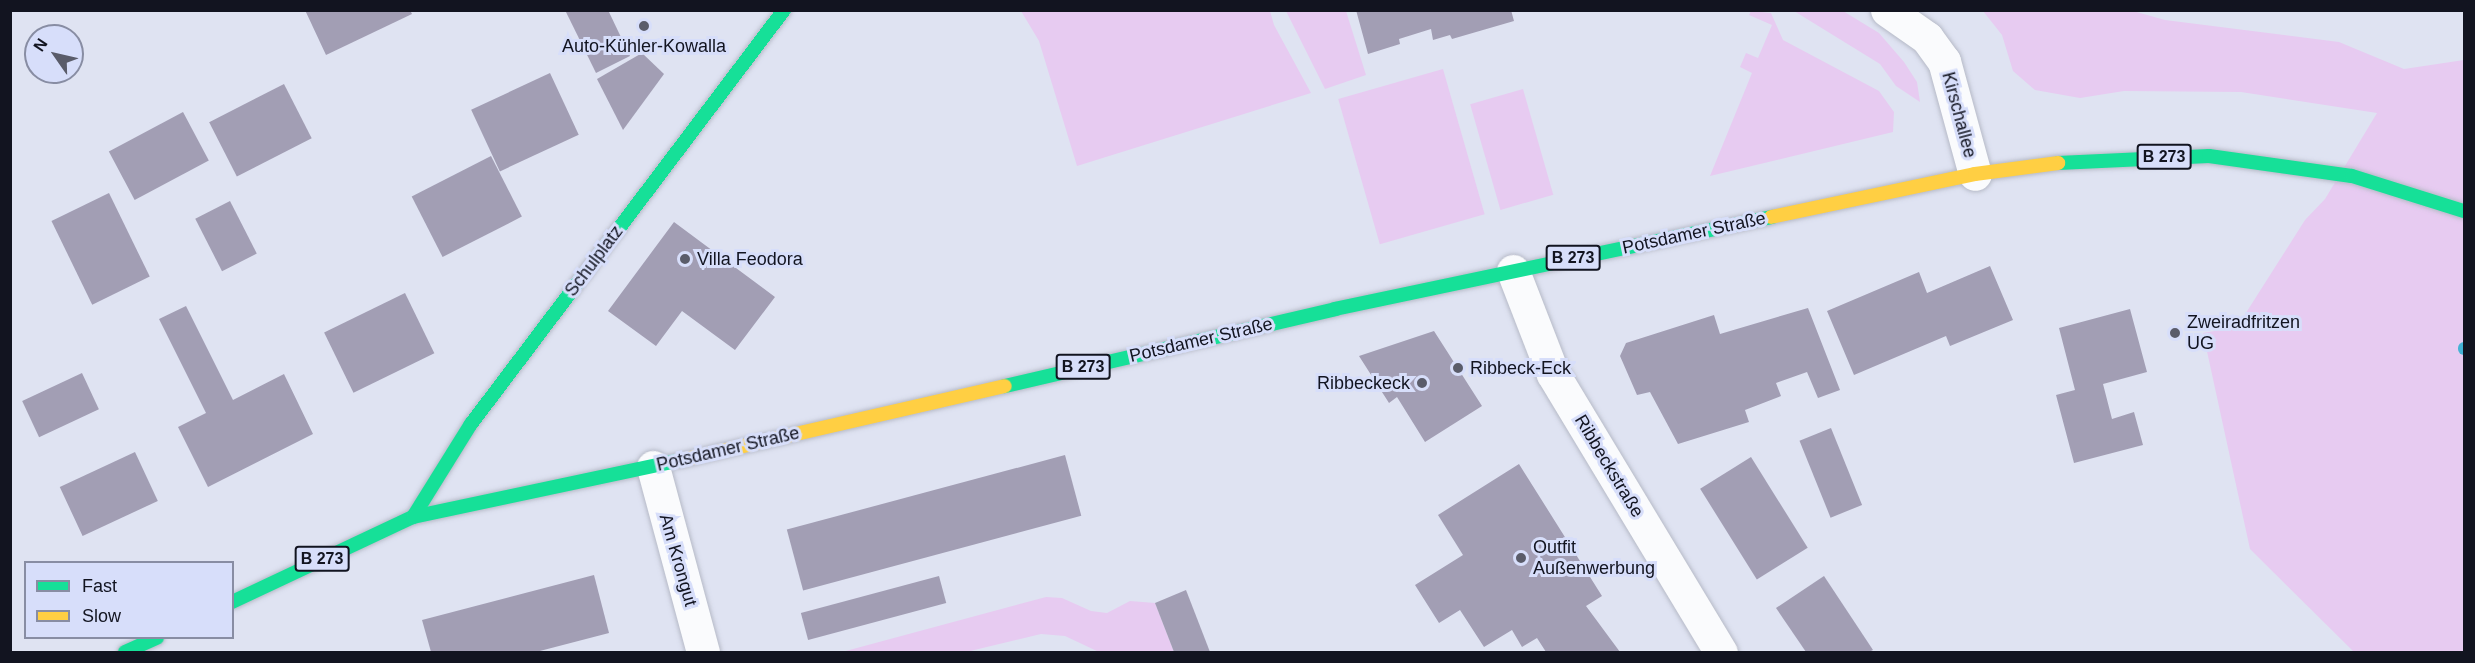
<!DOCTYPE html>
<html>
<head>
<meta charset="utf-8">
<style>
  body { margin:0 }
  #map { position:relative; width:2475px; height:663px; overflow:hidden; background:#dfe3f2; font-family:Arial,sans-serif }
  div>[style] { position:absolute }
  .green>* { inset:0; background:#e7cbf1; transform-origin:0 0 }
  .stream>* { height:12px; margin:-6px; padding:0 6px; transform-origin:6px; border-radius:6px; background:#44b3d5 }
  .building>* { inset:0; background:#a29eb4; transform-origin:0 0 }
  .roads { filter:drop-shadow(0 0 2px #b6bac7) drop-shadow(0 0 2px #b6bac7) }
  .street>* { height:33px; margin:-16.5px; padding:0 16.5px; transform-origin:16.5px; border-radius:16.5px; background:#fafbfd }
  .fast>* { height:14px; margin:-7px; padding:0 7px; transform-origin:7px; border-radius:7px; background:#16e098 }
  .slow>* { height:14px; margin:-7px; padding:0 7px; transform-origin:7px; border-radius:7px; background:#ffcf43 }
  .dots>* { width:16px; height:16px; translate:-50% -50%; box-sizing:border-box; border:3px solid #d7defa; border-radius:50% }
  span { translate:-50% -50%; white-space:nowrap; text-align:center; line-height:1.15; -webkit-text-stroke:6px #d7defa; paint-order:stroke }
  .shield-label span { padding:2px 4px; background:#d7defa; border:2px solid; border-radius:4px; -webkit-text-stroke-width:0 }
  .shield-label { font-size:16px; color:#121420; font-weight:700 }
  .poi-label { font-size:18px; color:#121420 }
  .left { translate:0 -50%; text-align:left }
  .right { translate:-100% -50%; text-align:right }
  .street-label { font-size:18px; color:#121420 }
  .frame { position:absolute; inset:0; border:12px solid #121420; pointer-events:none }
  .legend { position:absolute; left:24px; top:561px; width:210px; height:78px; box-sizing:border-box; background:#d7defa; border:2px solid #888da3; margin:0; padding:8px 10px; list-style:none; font-size:18px; color:#121420 }
  .legend li { display:flex; align-items:center; gap:12px; height:30px }
  .legend b { width:30px; border:2px solid #888da3 }
  .north { position:absolute; left:24px; top:24px; width:60px; height:60px; box-sizing:border-box; background:#d7defa; border:2px solid #888da3; border-radius:50%; rotate:304deg; font-size:16px; font-weight:700; line-height:24px; text-align:center; color:#121420 }
  .north::after { content:''; display:block; margin:auto; width:21px; height:27px; background:#5a5c6a; clip-path:polygon(50% 0,100% 100%,50% 72%,0 100%) }
</style>
</head>
<body>
<div id="map">
  <div class="green">
    <i style="clip-path:polygon(1021px 11px,1270px 11px,1274px 25px,1311px 93px,1077px 166px,1039px 41px)"></i>
    <i style="clip-path:polygon(1286px 11px,1346px 11px,1366px 75px,1325px 89px)"></i>
    <i style="clip-path:polygon(1751px 11px,1771px 13px,1783px 40px,1879px 91px,1894px 112px,1893px 132px,1710px 176px,1752px 73px,1740px 67px,1746px 53px,1758px 58px,1772px 25px,1749px 15px)"></i>
    <i style="clip-path:polygon(1794px 11px,1843px 11px,1879px 33px,1904px 62px,1917px 82px,1920px 102px,1896px 86px,1880px 64px)"></i>
    <i style="clip-path:polygon(1983px 11px,2133px 11px,2165px 20px,2339px 42px,2404px 69px,2464px 60px,2464px 652px,2354px 652px,2250px 549px,2203px 333px,2237px 327px,2305px 220px,2325px 199px,2377px 113px,2241px 92px,2124px 91px,2080px 98px,2035px 90px,2013px 71px,2002px 35px)"></i>
    <i style="left:1443px;top:69px;width:151px;height:109px;rotate:74deg"></i>
    <i style="left:1523px;top:89px;width:110px;height:55px;rotate:74deg"></i>
    <i style="clip-path:polygon(1046px 597px,1062px 598px,1091px 611px,1107px 613px,1130px 601px,1155px 603px,1174px 652px,1099px 652px,1065px 636px,1041px 634px,966px 652px,842px 652px)"></i>
  </div>
  <div class="stream">
    <i style="left:2464px;top:348px;width:1px;rotate:90deg"></i>
  </div>
  <div class="building">
    <i style="clip-path:polygon(305px 10px,410px 10px,412px 14px,326px 55px)"></i>
    <i style="clip-path:polygon(565px 10px,608px 10px,630px 56px,596px 73px)"></i>
    <i style="clip-path:polygon(1356px 10px,1511px 10px,1514px 21px,1452px 39px,1450px 35px,1433px 40px,1431px 29px,1399px 39px,1400px 44px,1368px 54px)"></i>
    <i style="clip-path:polygon(642px 53px,664px 74px,623px 130px,597px 79px)"></i>
    <i style="left:550px;top:73px;width:68px;height:87px;rotate:65deg"></i>
    <i style="left:284px;top:84px;width:61px;height:84px;rotate:63deg"></i>
    <i style="left:183px;top:112px;width:55px;height:84px;rotate:62deg"></i>
    <i style="left:491px;top:156px;width:68px;height:89px;rotate:63deg"></i>
    <i style="left:109px;top:193px;width:93px;height:64px;rotate:64deg"></i>
    <i style="left:230px;top:201px;width:59px;height:39px;rotate:63deg"></i>
    <i style="clip-path:polygon(674px 222px,775px 297px,735px 350px,682px 311px,656px 346px,608px 311px)"></i>
    <i style="clip-path:polygon(1990px 266px,2013px 320px,1950px 346px,1946px 336px,1854px 375px,1827px 311px,1919px 272px,1927px 293px)"></i>
    <i style="left:405px;top:293px;width:67px;height:90px;rotate:64deg"></i>
    <i style="clip-path:polygon(186px 306px,233px 400px,284px 374px,313px 434px,208px 487px,178px 427px,206px 413px,159px 319px)"></i>
    <i style="clip-path:polygon(1808px 308px,1840px 390px,1818px 398px,1807px 372px,1776px 383px,1781px 396px,1745px 410px,1749px 422px,1678px 444px,1650px 392px,1637px 395px,1620px 356px,1626px 343px,1714px 315px,1720px 334px)"></i>
    <i style="clip-path:polygon(2130px 309px,2147px 372px,2103px 384px,2112px 419px,2134px 412px,2143px 445px,2074px 463px,2056px 395px,2075px 390px,2059px 328px)"></i>
    <i style="clip-path:polygon(1434px 331px,1482px 406px,1425px 442px,1397px 397px,1389px 403px,1359px 356px)"></i>
    <i style="left:82px;top:373px;width:40px;height:66px;rotate:65deg"></i>
    <i style="left:1831px;top:428px;width:83px;height:34px;rotate:68deg"></i>
    <i style="left:135px;top:452px;width:54px;height:83px;rotate:65deg"></i>
    <i style="left:1065px;top:455px;width:63px;height:288px;rotate:75deg"></i>
    <i style="left:1751px;top:457px;width:107px;height:60px;rotate:58deg"></i>
    <i style="clip-path:polygon(1519px 464px,1602px 596px,1586px 606px,1620px 652px,1546px 652px,1537px 638px,1522px 647px,1512px 630px,1484px 647px,1460px 610px,1439px 623px,1415px 585px,1463px 555px,1438px 515px)"></i>
    <i style="clip-path:polygon(594px 575px,609px 633px,536px 652px,431px 652px,422px 620px)"></i>
    <i style="left:939px;top:576px;width:28px;height:143px;rotate:75deg"></i>
    <i style="clip-path:polygon(1824px 576px,1873px 650px,1869px 652px,1806px 652px,1776px 608px)"></i>
    <i style="clip-path:polygon(1186px 590px,1210px 652px,1174px 652px,1155px 603px)"></i>
  </div>
  <div class="roads">
    <div class="street">
      <i style="left:1887px;top:10px;width:49px;rotate:35deg"></i>
      <i style="left:1927px;top:38px;width:29px;rotate:54deg"></i>
      <i style="left:1944px;top:61px;width:117px;rotate:74.7deg"></i>
      <i style="left:1513px;top:271px;width:110px;rotate:68.8deg"></i>
      <i style="left:1553px;top:374px;width:325px;rotate:58.9deg"></i>
      <i style="left:653px;top:467px;width:192px;rotate:74.9deg"></i>
    </div>
    <div class="fast">
      <i style="left:2058px;top:163px;width:151px;rotate:-2.7deg"></i>
      <i style="left:2209px;top:156px;width:144px;rotate:8deg"></i>
      <i style="left:2352px;top:176px;width:117px;rotate:17.4deg"></i>
      <i style="left:1005px;top:386px;width:339px;rotate:-13.1deg"></i>
      <i style="left:1335px;top:309px;width:446px;rotate:-11.9deg"></i>
      <i style="left:413px;top:517px;width:110px;rotate:-58.1deg"></i>
      <i style="left:471px;top:424px;width:519px;rotate:-52.91deg"></i>
      <i style="left:232px;top:602px;width:200px;rotate:-25.2deg"></i>
      <i style="left:413px;top:517px;width:275px;rotate:-12deg"></i>
      <i style="left:125px;top:652px;width:35px;rotate:-24deg"></i>
    </div>
    <div class="slow">
      <i style="left:1771px;top:217px;width:208px;rotate:-11.9deg"></i>
      <i style="left:1975px;top:174px;width:84px;rotate:-7.5deg"></i>
      <i style="left:682px;top:460px;width:331px;rotate:-12.9deg"></i>
    </div>
  </div>
  <div class="dots">
    <i style="left:644px;top:26px;background:#5a5c6a"></i>
    <i style="left:685px;top:259px;background:#5a5c6a"></i>
    <i style="left:2175px;top:333px;background:#5a5c6a"></i>
    <i style="left:1458px;top:368px;background:#5a5c6a"></i>
    <i style="left:1422px;top:383px;background:#5a5c6a"></i>
    <i style="left:1521px;top:558px;background:#5a5c6a"></i>
  </div>
  <div class="shield-label">
    <span style="left:2164px;top:157px">B 273</span>
    <span style="left:1573px;top:258px">B 273</span>
    <span style="left:1083px;top:367px">B 273</span>
    <span style="left:322px;top:559px">B 273</span>
  </div>
  <div class="poi-label">
    <span style="left:644px;top:46px">Auto-Kühler-Kowalla</span>
    <span class="left" style="left:697px;top:259px">Villa Feodora</span>
    <span class="left" style="left:2187px;top:333px">Zweiradfritzen<br>UG</span>
    <span class="left" style="left:1470px;top:368px">Ribbeck-Eck</span>
    <span class="right" style="left:1410px;top:383px">Ribbeckeck</span>
    <span class="left" style="left:1533px;top:558px">Outfit<br>Außenwerbung</span>
  </div>
  <div class="street-label">
    <span style="left:1959px;top:115px;rotate:75deg">Kirschallee</span>
    <span style="left:1694px;top:233px;rotate:-12deg">Potsdamer Straße</span>
    <span style="left:594px;top:261px;rotate:-53deg">Schulplatz</span>
    <span style="left:1201px;top:340px;rotate:-13deg">Potsdamer Straße</span>
    <span style="left:728px;top:449px;rotate:-13deg">Potsdamer Straße</span>
    <span style="left:1609px;top:466px;rotate:59deg">Ribbeckstraße</span>
    <span style="left:678px;top:560px;rotate:74deg">Am Krongut</span>
  </div>
  <div class="frame"></div>
  <ul class="legend">
  <li><b style="height:8px;background:#16e098"></b>Fast</li>
  <li><b style="height:8px;background:#ffcf43"></b>Slow</li>
  </ul>
  <div class="north">N</div>
</div>
</body>
</html>
